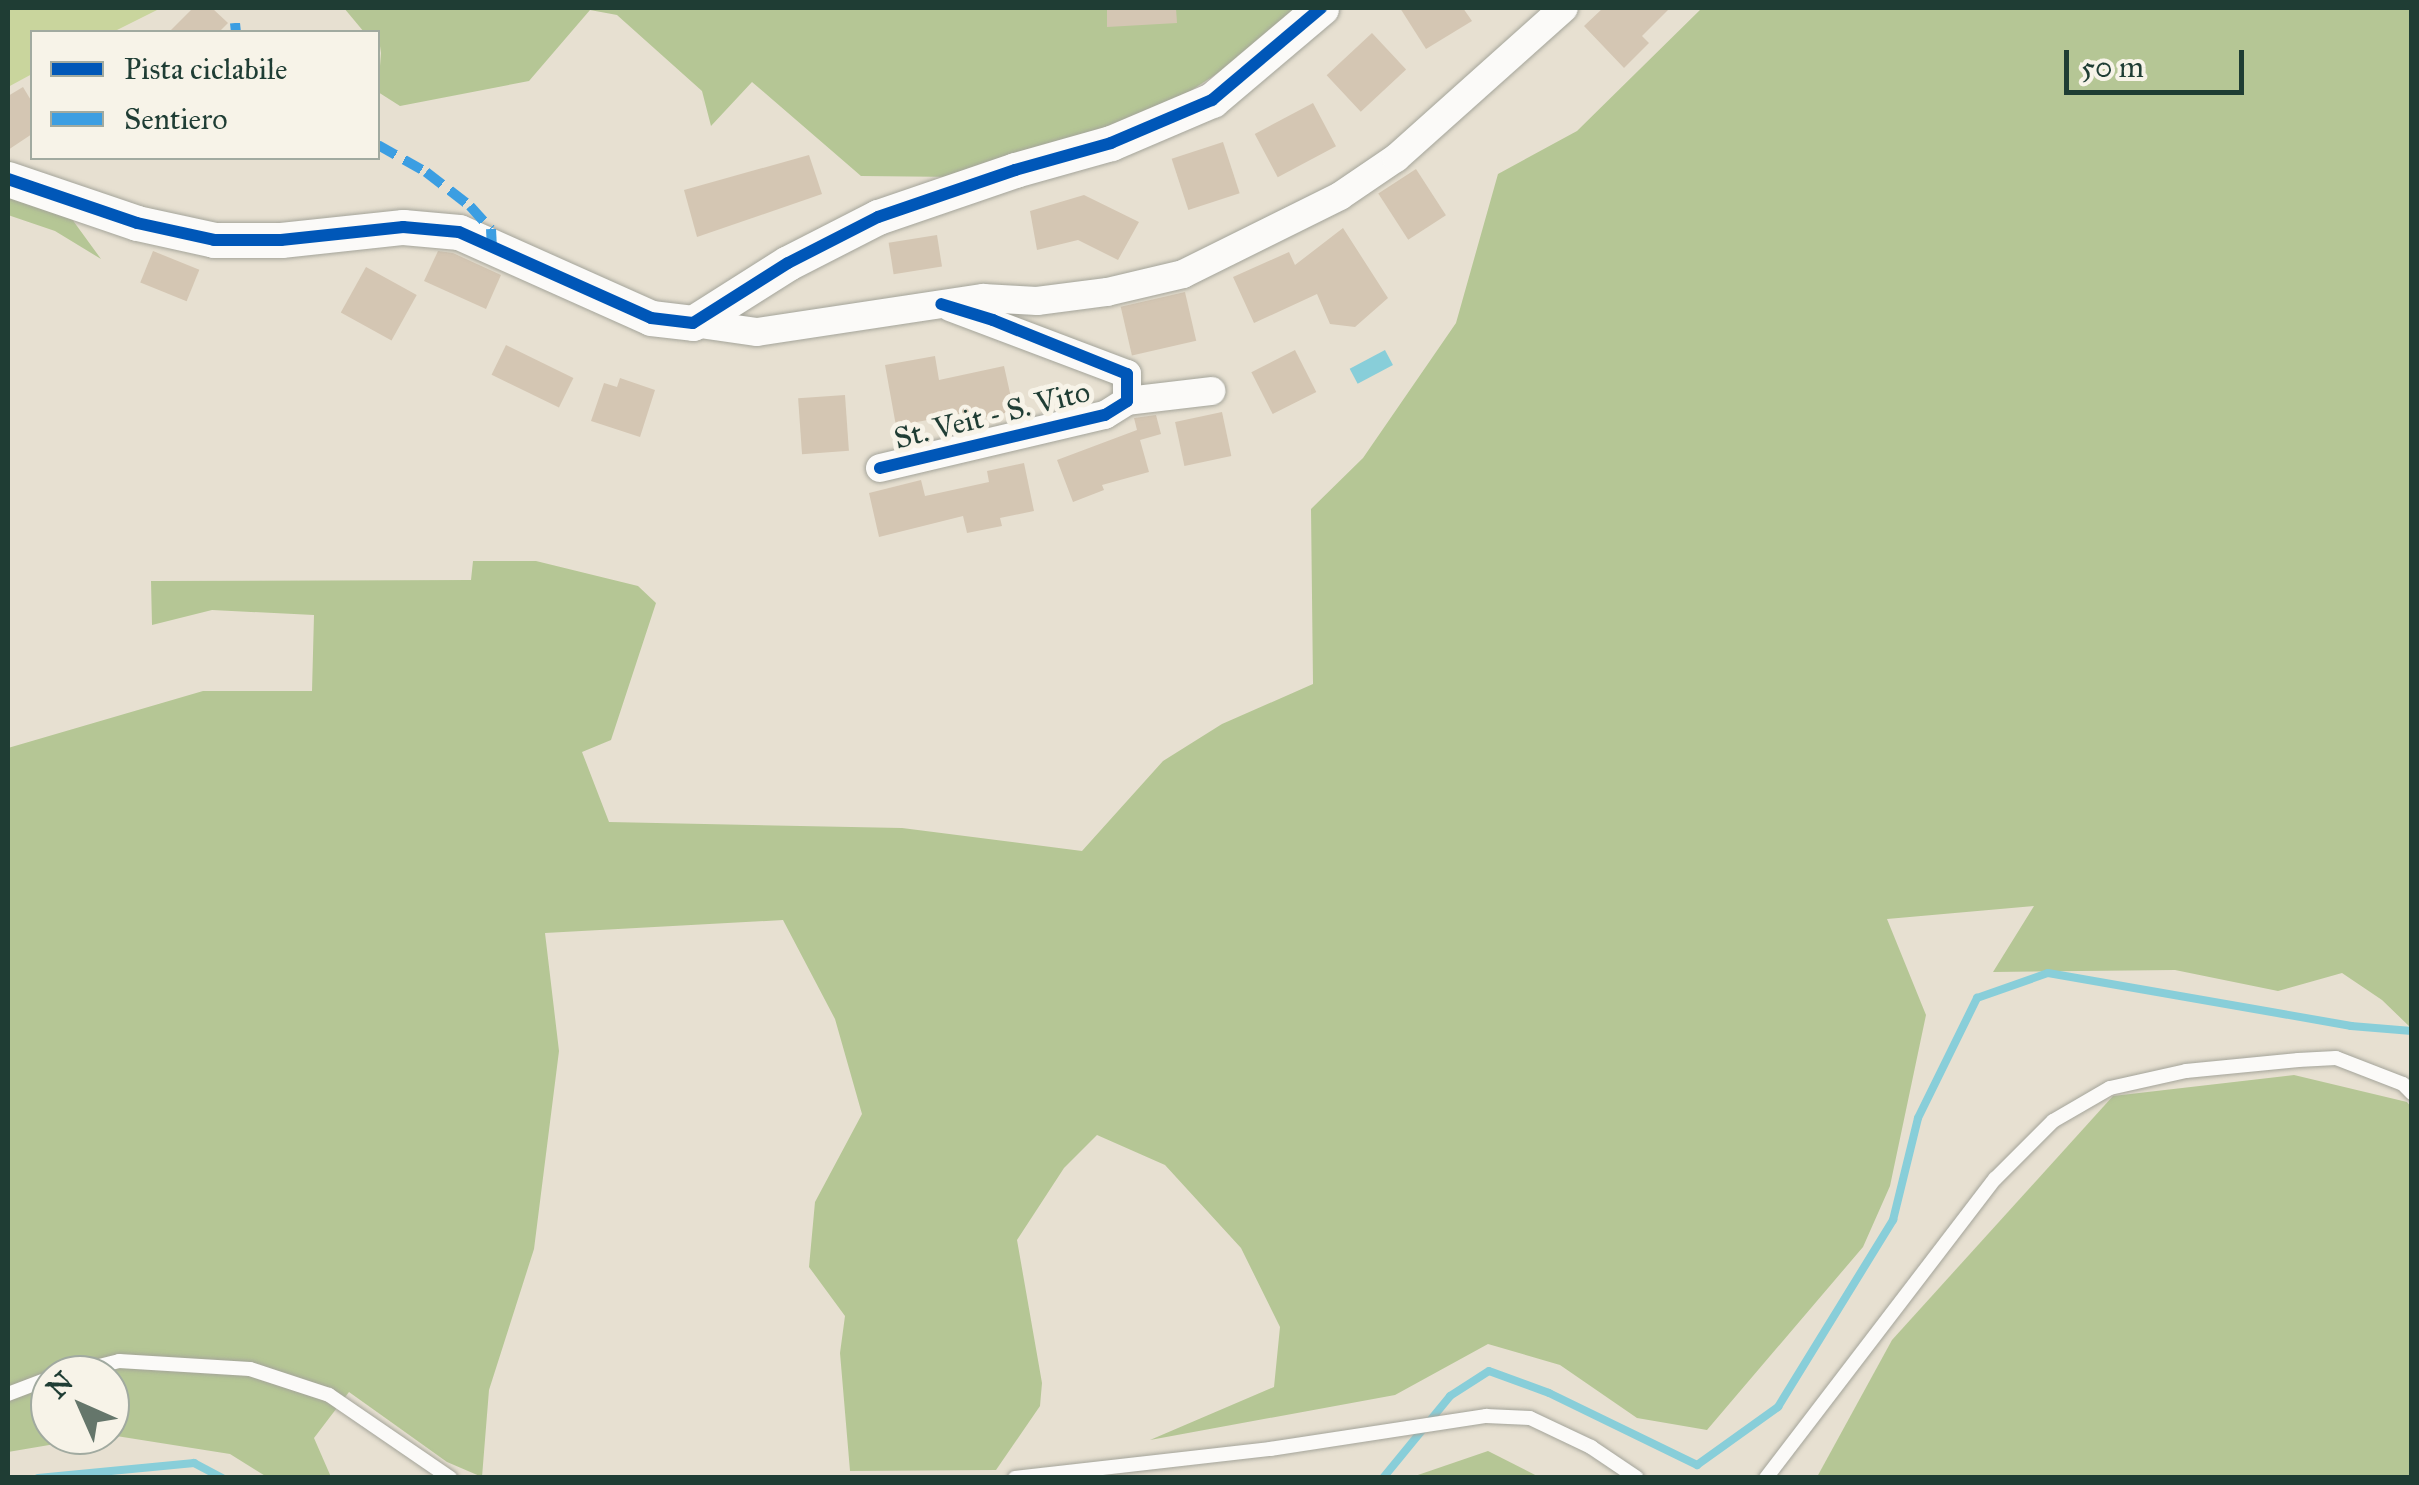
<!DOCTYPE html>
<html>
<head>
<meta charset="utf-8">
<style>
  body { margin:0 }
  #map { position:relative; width:2419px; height:1485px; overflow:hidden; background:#e7e0d1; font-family:"IM FELL Great Primer",serif }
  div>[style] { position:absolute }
  .green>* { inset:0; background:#c9d59d }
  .forest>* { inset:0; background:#b5c695 }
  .water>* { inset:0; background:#88ced9; transform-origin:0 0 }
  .stream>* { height:8px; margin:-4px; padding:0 4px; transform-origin:4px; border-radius:4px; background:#88ced9 }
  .building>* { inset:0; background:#d4c6b3; transform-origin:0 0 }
  .roads { filter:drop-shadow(0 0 2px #a4a49a) drop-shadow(0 0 2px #a4a49a) }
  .service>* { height:14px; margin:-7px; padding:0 7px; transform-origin:7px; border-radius:7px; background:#fbfaf8 }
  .minor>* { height:28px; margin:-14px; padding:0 14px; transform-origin:14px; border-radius:14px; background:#fbfaf8 }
  .tertiary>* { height:35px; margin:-17.5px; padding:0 17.5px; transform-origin:17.5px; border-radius:17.5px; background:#fbfaf8 }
  .quiet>* { height:10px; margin-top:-5px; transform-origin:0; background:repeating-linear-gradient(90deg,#3c9ee2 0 20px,transparent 0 30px) }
  .cycleway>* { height:12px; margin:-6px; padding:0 6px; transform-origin:6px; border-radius:6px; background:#0057b8 }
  span { translate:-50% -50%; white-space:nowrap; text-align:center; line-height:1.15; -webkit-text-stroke:10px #f7f3e8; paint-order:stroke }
  .street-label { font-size:30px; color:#1f3d34 }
  .frame { position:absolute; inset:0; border:10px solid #1f3d34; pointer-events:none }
  .legend { position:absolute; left:30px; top:30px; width:350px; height:130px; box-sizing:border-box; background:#f7f3e8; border:2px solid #a1aaa0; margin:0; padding:12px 18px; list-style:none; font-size:30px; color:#1f3d34 }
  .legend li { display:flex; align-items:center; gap:20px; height:50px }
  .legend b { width:50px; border:2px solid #a1aaa0 }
  .north { position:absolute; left:30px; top:1355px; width:100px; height:100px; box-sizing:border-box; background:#f7f3e8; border:2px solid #a1aaa0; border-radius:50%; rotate:315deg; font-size:28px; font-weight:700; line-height:40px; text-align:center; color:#1f3d34 }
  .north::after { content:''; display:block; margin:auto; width:35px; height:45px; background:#65766b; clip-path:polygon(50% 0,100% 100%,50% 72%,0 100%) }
  .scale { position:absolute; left:2064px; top:50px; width:180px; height:45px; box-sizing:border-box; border:5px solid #1f3d34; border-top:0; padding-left:12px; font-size:30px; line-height:35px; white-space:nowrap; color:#1f3d34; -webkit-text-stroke:8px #f7f3e8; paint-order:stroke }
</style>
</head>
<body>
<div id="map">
  <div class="green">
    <i style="clip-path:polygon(8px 8px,161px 8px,113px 32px,32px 32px,32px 74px,8px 87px)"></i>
  </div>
  <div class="forest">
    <i style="clip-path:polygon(344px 8px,1317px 8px,1111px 143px,959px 177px,861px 176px,752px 82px,711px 126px,702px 91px,617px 15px,590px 10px,529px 81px,400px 106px,378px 92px,381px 53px,378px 32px,364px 32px)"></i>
    <i style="clip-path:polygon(1702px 8px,2411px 8px,2411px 1028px,2382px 1000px,2342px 973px,2278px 991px,2175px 970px,1993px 972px,2034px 906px,1887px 919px,1926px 1015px,1890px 1186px,1863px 1247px,1707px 1430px,1637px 1418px,1560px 1365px,1488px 1344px,1395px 1395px,1150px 1440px,1274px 1387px,1280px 1327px,1241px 1248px,1165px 1165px,1097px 1135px,1064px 1168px,1017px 1240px,1042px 1383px,1040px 1406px,996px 1470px,850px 1471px,840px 1353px,845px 1316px,809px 1267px,815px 1202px,862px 1114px,835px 1019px,783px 920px,545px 933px,559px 1051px,534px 1249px,489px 1390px,482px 1477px,447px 1462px,349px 1392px,314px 1438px,331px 1477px,267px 1477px,230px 1454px,110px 1435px,110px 1375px,50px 1375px,50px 1435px,108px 1435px,8px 1452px,8px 748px,203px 691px,312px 691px,314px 615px,212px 610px,152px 625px,151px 581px,471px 580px,473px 561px,536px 561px,638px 586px,656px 603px,611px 740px,582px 752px,609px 822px,902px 828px,1082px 851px,1163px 761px,1222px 724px,1313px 684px,1311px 509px,1363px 458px,1456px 323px,1498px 174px,1577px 131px)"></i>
    <i style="clip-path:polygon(8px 160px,42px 178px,101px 259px,55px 231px,8px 215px)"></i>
    <i style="clip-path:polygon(2294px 1075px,2407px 1102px,2411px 1107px,2411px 1477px,1817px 1477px,1892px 1340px,2113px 1096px)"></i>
    <i style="clip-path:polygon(1488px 1451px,1539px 1477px,1412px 1477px)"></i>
  </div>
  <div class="water">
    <i style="left:1385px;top:350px;width:17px;height:40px;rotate:62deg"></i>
  </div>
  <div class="stream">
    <i style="left:38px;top:1478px;width:157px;rotate:-5.5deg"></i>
    <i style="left:194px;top:1463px;width:32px;rotate:28deg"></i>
    <i style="left:1383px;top:1478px;width:106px;rotate:-50.7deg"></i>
    <i style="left:1450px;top:1396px;width:46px;rotate:-32.7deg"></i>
    <i style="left:1489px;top:1371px;width:64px;rotate:20.1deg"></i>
    <i style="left:1549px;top:1393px;width:165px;rotate:25.9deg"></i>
    <i style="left:1697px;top:1465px;width:100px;rotate:-35.6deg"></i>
    <i style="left:1778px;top:1407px;width:220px;rotate:-58.4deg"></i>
    <i style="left:1893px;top:1220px;width:105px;rotate:-76.2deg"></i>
    <i style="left:1918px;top:1118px;width:134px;rotate:-63.8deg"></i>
    <i style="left:1977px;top:998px;width:75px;rotate:-19.4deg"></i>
    <i style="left:2048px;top:973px;width:308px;rotate:9.9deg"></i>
    <i style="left:2351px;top:1026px;width:61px;rotate:4.7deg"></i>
  </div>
  <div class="building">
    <i style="clip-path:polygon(193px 8px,212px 8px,228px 23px,219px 32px,169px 32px)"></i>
    <i style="clip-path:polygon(1107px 8px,1176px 8px,1177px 23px,1107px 27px)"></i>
    <i style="clip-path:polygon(1400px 8px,1463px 8px,1472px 21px,1426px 49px)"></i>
    <i style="clip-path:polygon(1603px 8px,1670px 8px,1642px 36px,1649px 43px,1624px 68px,1584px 26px)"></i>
    <i style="left:1372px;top:33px;width:50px;height:62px;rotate:47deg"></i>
    <i style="clip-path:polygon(23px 87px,32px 102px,32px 134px,8px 150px,8px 96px)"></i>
    <i style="left:1313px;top:103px;width:49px;height:66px;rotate:62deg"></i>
    <i style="left:1223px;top:142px;width:54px;height:54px;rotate:72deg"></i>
    <i style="clip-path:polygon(809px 155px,822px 194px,697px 237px,684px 190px)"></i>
    <i style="left:1416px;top:169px;width:55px;height:45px;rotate:57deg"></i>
    <i style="clip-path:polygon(1084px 195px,1139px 222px,1118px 260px,1078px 240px,1037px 250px,1030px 211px)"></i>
    <i style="clip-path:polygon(1343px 228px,1388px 298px,1355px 327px,1330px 324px,1317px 294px,1254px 323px,1233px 277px,1289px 252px,1295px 265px)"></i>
    <i style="left:937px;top:235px;width:32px;height:49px;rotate:81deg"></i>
    <i style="left:153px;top:251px;width:50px;height:34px;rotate:22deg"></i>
    <i style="clip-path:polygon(438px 251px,453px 253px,501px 275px,486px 309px,424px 281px)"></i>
    <i style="left:366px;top:267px;width:58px;height:52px;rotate:29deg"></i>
    <i style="left:1185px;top:292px;width:50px;height:66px;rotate:77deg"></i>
    <i style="left:506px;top:345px;width:75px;height:33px;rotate:26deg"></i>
    <i style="left:1295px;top:350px;width:47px;height:49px;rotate:63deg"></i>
    <i style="clip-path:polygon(935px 356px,939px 380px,1004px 366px,1014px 411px,981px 418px,980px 410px,896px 426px,885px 365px)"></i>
    <i style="clip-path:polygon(620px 378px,655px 390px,640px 437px,591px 421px,604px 383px,617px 387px)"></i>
    <i style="left:845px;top:395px;width:56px;height:47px;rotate:86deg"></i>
    <i style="left:1222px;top:412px;width:45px;height:48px;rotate:78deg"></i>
    <i style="clip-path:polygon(1156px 415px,1161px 434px,1140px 440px,1149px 472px,1102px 485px,1104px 490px,1073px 502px,1057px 460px,1137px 430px,1134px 418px)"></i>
    <i style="clip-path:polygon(1024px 463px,1034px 511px,1000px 518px,1002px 526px,967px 533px,963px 516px,879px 537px,869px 493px,921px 480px,925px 496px,989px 482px,987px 471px)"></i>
  </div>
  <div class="roads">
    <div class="service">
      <i style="left:63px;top:1375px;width:58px;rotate:-14deg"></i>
      <i style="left:119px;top:1361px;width:131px;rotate:3.5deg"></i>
      <i style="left:250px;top:1369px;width:83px;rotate:18.2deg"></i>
      <i style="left:329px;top:1395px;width:147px;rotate:34.4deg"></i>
      <i style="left:8px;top:1394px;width:45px;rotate:-20.9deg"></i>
      <i style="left:1015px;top:1478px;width:257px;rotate:-6.5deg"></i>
      <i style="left:1270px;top:1449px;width:219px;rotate:-8.7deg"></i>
      <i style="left:1486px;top:1416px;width:44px;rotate:2.6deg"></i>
      <i style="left:1530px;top:1418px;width:68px;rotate:25.4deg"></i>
      <i style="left:1591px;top:1447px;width:55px;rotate:34deg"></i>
      <i style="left:1766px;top:1478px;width:377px;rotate:-52.6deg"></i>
      <i style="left:1995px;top:1179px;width:82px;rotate:-45deg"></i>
      <i style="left:2053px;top:1121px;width:66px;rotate:-30.1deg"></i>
      <i style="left:2110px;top:1088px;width:78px;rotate:-12.6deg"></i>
      <i style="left:2186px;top:1071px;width:113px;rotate:-5.6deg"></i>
      <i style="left:2298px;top:1060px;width:38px;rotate:-3deg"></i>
      <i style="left:2336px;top:1058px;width:72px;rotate:21.2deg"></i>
      <i style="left:2403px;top:1084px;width:13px;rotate:45deg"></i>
    </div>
    <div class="minor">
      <i style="left:693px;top:323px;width:65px;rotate:8deg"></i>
      <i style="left:757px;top:332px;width:229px;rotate:-8.6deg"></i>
      <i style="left:983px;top:298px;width:54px;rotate:3.2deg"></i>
      <i style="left:1037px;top:301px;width:71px;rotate:-7.3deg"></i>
      <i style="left:1107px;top:292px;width:78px;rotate:-13.3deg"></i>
      <i style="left:1183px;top:274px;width:175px;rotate:-26.4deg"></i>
      <i style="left:1340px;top:196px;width:68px;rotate:-34.2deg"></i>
      <i style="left:1396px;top:158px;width:225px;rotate:-41.8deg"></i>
      <i style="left:1127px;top:401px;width:85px;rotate:-6.8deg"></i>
      <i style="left:880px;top:468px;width:231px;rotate:-13.3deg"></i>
      <i style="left:1105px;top:415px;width:26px;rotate:-32deg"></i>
      <i style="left:1127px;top:401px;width:27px;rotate:-90deg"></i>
      <i style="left:1127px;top:374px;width:189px;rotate:-159.3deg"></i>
    </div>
    <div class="tertiary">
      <i style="left:8px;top:179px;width:136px;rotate:18.8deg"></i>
      <i style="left:137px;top:223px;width:79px;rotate:12.4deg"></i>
      <i style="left:214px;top:240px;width:67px"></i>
      <i style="left:281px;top:240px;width:123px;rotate:-6.1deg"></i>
      <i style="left:403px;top:227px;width:56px;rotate:5.1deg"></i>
      <i style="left:459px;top:232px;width:210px;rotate:24.1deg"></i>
      <i style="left:651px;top:318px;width:42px;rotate:6.8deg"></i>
      <i style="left:693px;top:323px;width:112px;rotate:-32.3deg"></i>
      <i style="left:788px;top:263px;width:101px;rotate:-27.1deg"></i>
      <i style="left:878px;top:217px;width:145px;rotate:-18.9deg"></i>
      <i style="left:1015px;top:170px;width:100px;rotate:-15.7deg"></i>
      <i style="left:1111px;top:143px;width:110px;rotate:-23.1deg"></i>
      <i style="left:1212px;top:100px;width:143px;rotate:-40.2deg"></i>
    </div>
  </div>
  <div class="quiet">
    <i style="left:235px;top:23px;width:9px;rotate:84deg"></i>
    <i style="left:378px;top:145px;width:55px;rotate:29.4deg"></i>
    <i style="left:426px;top:172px;width:56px;rotate:37.7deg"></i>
    <i style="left:470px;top:206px;width:31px;rotate:48deg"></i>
    <i style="left:491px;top:229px;width:18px;rotate:87deg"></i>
  </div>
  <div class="cycleway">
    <i style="left:8px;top:179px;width:136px;rotate:18.8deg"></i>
    <i style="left:137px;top:223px;width:79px;rotate:12.4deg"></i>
    <i style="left:214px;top:240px;width:67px"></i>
    <i style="left:281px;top:240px;width:123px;rotate:-6.1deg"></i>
    <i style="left:403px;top:227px;width:56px;rotate:5.1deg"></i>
    <i style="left:459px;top:232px;width:210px;rotate:24.1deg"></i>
    <i style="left:651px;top:318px;width:42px;rotate:6.8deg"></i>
    <i style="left:693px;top:323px;width:112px;rotate:-32.3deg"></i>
    <i style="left:788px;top:263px;width:101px;rotate:-27.1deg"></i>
    <i style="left:878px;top:217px;width:145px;rotate:-18.9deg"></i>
    <i style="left:1015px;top:170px;width:100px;rotate:-15.7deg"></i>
    <i style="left:1111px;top:143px;width:110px;rotate:-23.1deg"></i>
    <i style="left:1212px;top:100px;width:143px;rotate:-40.2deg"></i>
    <i style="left:880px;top:468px;width:231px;rotate:-13.3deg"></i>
    <i style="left:1105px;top:415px;width:26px;rotate:-32deg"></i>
    <i style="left:1127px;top:401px;width:27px;rotate:-90deg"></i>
    <i style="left:1127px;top:374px;width:144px;rotate:-158.1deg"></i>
    <i style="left:993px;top:320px;width:54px;rotate:-162.9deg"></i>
  </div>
  <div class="street-label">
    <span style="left:992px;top:415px;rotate:-14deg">St. Veit - S. Vito</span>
  </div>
  <div class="frame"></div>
  <ul class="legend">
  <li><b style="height:12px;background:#0057b8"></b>Pista ciclabile</li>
  <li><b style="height:12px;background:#3c9ee2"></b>Sentiero</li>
  </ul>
  <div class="north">N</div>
  <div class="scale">50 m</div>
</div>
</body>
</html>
